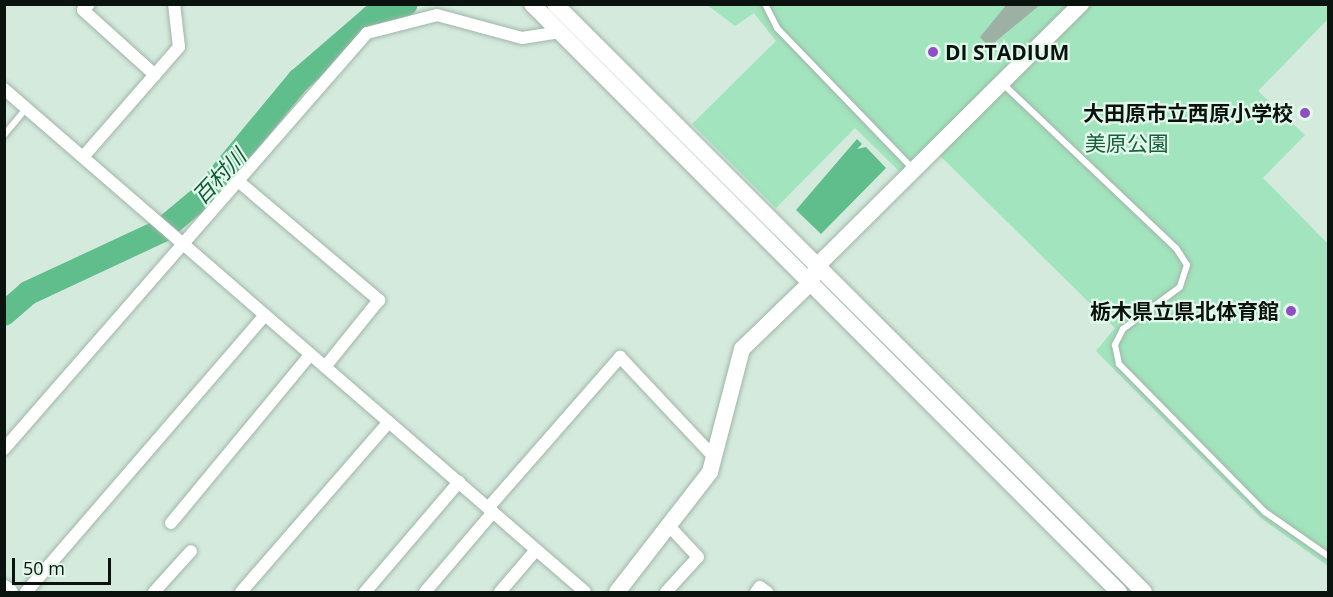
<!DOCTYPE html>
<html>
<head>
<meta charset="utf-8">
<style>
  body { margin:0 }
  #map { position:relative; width:1333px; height:597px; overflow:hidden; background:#d4eadd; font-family:"Open Sans","Noto Sans JP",sans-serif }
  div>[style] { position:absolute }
  .green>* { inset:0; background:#a2e4bd }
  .water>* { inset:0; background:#60be8c }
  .river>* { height:24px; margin:-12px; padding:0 12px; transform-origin:12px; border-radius:12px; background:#60be8c }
  .building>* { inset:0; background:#9cb1a4 }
  .roads { filter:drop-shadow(0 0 2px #9fb5a8) drop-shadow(0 0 2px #9fb5a8) }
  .lane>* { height:6px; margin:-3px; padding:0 3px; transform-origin:3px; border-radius:3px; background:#fff }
  .street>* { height:12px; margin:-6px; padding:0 6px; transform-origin:6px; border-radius:6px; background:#fff }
  .secondary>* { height:16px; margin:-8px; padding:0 8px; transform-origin:8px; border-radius:8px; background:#fff }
  .dots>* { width:16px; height:16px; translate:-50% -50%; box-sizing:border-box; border:3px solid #e1f8ea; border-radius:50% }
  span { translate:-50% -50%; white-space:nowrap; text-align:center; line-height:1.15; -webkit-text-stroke:4.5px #e1f8ea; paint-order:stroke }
  .poi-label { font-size:21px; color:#0b130e; font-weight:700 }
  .left { translate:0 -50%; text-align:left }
  .right { translate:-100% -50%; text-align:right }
  .park-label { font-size:21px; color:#185e3d }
  .water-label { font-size:22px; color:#115938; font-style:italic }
  .frame { position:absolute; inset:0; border:6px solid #0b130e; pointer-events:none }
  .scale { position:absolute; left:12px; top:558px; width:99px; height:27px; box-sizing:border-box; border:3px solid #0b130e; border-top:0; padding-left:8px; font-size:18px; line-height:21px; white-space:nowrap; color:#0b130e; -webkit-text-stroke:4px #e1f8ea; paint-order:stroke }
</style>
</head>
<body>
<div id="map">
  <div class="green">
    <i style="clip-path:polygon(707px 5px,1328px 5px,1328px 19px,1258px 91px,1305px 135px,1263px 178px,1328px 244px,1328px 566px,1261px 518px,1096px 351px,1115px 328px,928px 144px,901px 173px,855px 128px,776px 208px,692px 124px,776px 41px,754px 13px,735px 26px)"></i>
  </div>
  <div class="water">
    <i style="clip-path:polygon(857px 139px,862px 144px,857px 149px,866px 147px,886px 168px,821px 234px,796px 210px)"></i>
  </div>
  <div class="river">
    <i style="left:4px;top:314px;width:32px;rotate:-41deg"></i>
    <i style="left:28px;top:293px;width:147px;rotate:-25deg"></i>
    <i style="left:161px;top:231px;width:55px;rotate:-39.8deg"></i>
    <i style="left:203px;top:196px;width:151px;rotate:-50.4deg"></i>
    <i style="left:299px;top:80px;width:96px;rotate:-40.8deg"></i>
    <i style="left:372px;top:17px;width:36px;rotate:-21deg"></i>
  </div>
  <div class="building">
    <i style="clip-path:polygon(1007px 4px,1041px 4px,989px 47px,980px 37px)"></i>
  </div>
  <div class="roads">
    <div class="lane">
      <i style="left:765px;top:4px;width:27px;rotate:63deg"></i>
      <i style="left:777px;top:28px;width:194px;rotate:46deg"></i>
      <i style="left:1002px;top:83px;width:240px;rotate:43.5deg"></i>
      <i style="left:1176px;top:248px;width:20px;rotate:57deg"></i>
      <i style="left:1187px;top:265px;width:23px;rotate:108deg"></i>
      <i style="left:1180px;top:287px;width:71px;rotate:143.6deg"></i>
      <i style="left:1123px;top:329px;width:18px;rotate:117deg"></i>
      <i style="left:1115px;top:345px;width:19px;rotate:78deg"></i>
      <i style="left:1119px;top:364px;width:208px;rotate:45.4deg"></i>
      <i style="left:1265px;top:512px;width:77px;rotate:34.9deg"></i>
      <i style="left:4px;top:135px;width:34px;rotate:-50deg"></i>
    </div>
    <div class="street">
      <i style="left:89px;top:4px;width:8px;rotate:135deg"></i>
      <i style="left:83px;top:10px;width:97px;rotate:42.1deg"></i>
      <i style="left:4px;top:89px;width:768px;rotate:40.88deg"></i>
      <i style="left:83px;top:157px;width:146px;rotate:-48.9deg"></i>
      <i style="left:179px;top:47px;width:43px;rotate:-96.6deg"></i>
      <i style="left:238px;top:181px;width:185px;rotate:40.2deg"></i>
      <i style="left:379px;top:300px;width:86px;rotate:128.9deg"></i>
      <i style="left:4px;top:449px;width:552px;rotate:-48.89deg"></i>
      <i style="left:367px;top:33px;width:72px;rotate:-14.4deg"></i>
      <i style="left:437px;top:15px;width:88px;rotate:15.1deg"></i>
      <i style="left:522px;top:38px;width:37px;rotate:-9deg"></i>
      <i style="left:488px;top:508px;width:201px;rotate:-48.8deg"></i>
      <i style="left:620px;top:357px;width:136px;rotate:46.8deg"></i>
      <i style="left:171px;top:523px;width:219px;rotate:-50.4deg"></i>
      <i style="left:26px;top:592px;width:366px;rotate:-49.2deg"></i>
      <i style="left:154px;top:592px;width:55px;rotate:-47.9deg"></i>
      <i style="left:241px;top:592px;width:225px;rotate:-49deg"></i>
      <i style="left:365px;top:592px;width:145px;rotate:-49.5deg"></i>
      <i style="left:425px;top:592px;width:105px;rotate:-49.6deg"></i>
      <i style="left:500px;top:592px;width:55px;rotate:-49.4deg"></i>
      <i style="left:666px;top:592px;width:47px;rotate:-47.6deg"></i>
      <i style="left:698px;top:557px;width:40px;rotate:-133deg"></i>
      <i style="left:756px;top:592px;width:6px;rotate:-51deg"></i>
      <i style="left:760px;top:587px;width:9px;rotate:36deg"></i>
    </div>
    <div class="secondary">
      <i style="left:532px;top:4px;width:831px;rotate:45.05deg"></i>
      <i style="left:555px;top:4px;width:832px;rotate:44.95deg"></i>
      <i style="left:4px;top:588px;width:7px;rotate:34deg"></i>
      <i style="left:617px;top:592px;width:152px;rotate:-52.2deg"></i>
      <i style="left:710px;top:472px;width:127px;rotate:-75.4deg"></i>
      <i style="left:742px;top:349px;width:95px;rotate:-44.1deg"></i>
      <i style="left:810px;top:283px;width:20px;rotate:-66deg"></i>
      <i style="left:818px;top:265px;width:371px;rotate:-44.8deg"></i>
    </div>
  </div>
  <div class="dots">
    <i style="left:933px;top:52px;background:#914dc2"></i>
    <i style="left:1305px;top:113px;background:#914dc2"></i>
    <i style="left:1291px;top:311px;background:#914dc2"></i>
  </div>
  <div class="poi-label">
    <span class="left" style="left:945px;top:52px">DI STADIUM</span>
    <span class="right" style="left:1293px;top:113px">大田原市立西原小学校</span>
    <span class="right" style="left:1279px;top:311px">栃木県立県北体育館</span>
  </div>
  <div class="park-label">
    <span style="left:1127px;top:143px">美原公園</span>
  </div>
  <div class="water-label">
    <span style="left:219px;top:176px;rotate:-47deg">百村川</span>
  </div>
  <div class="frame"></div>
  <div class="scale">50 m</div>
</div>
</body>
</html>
